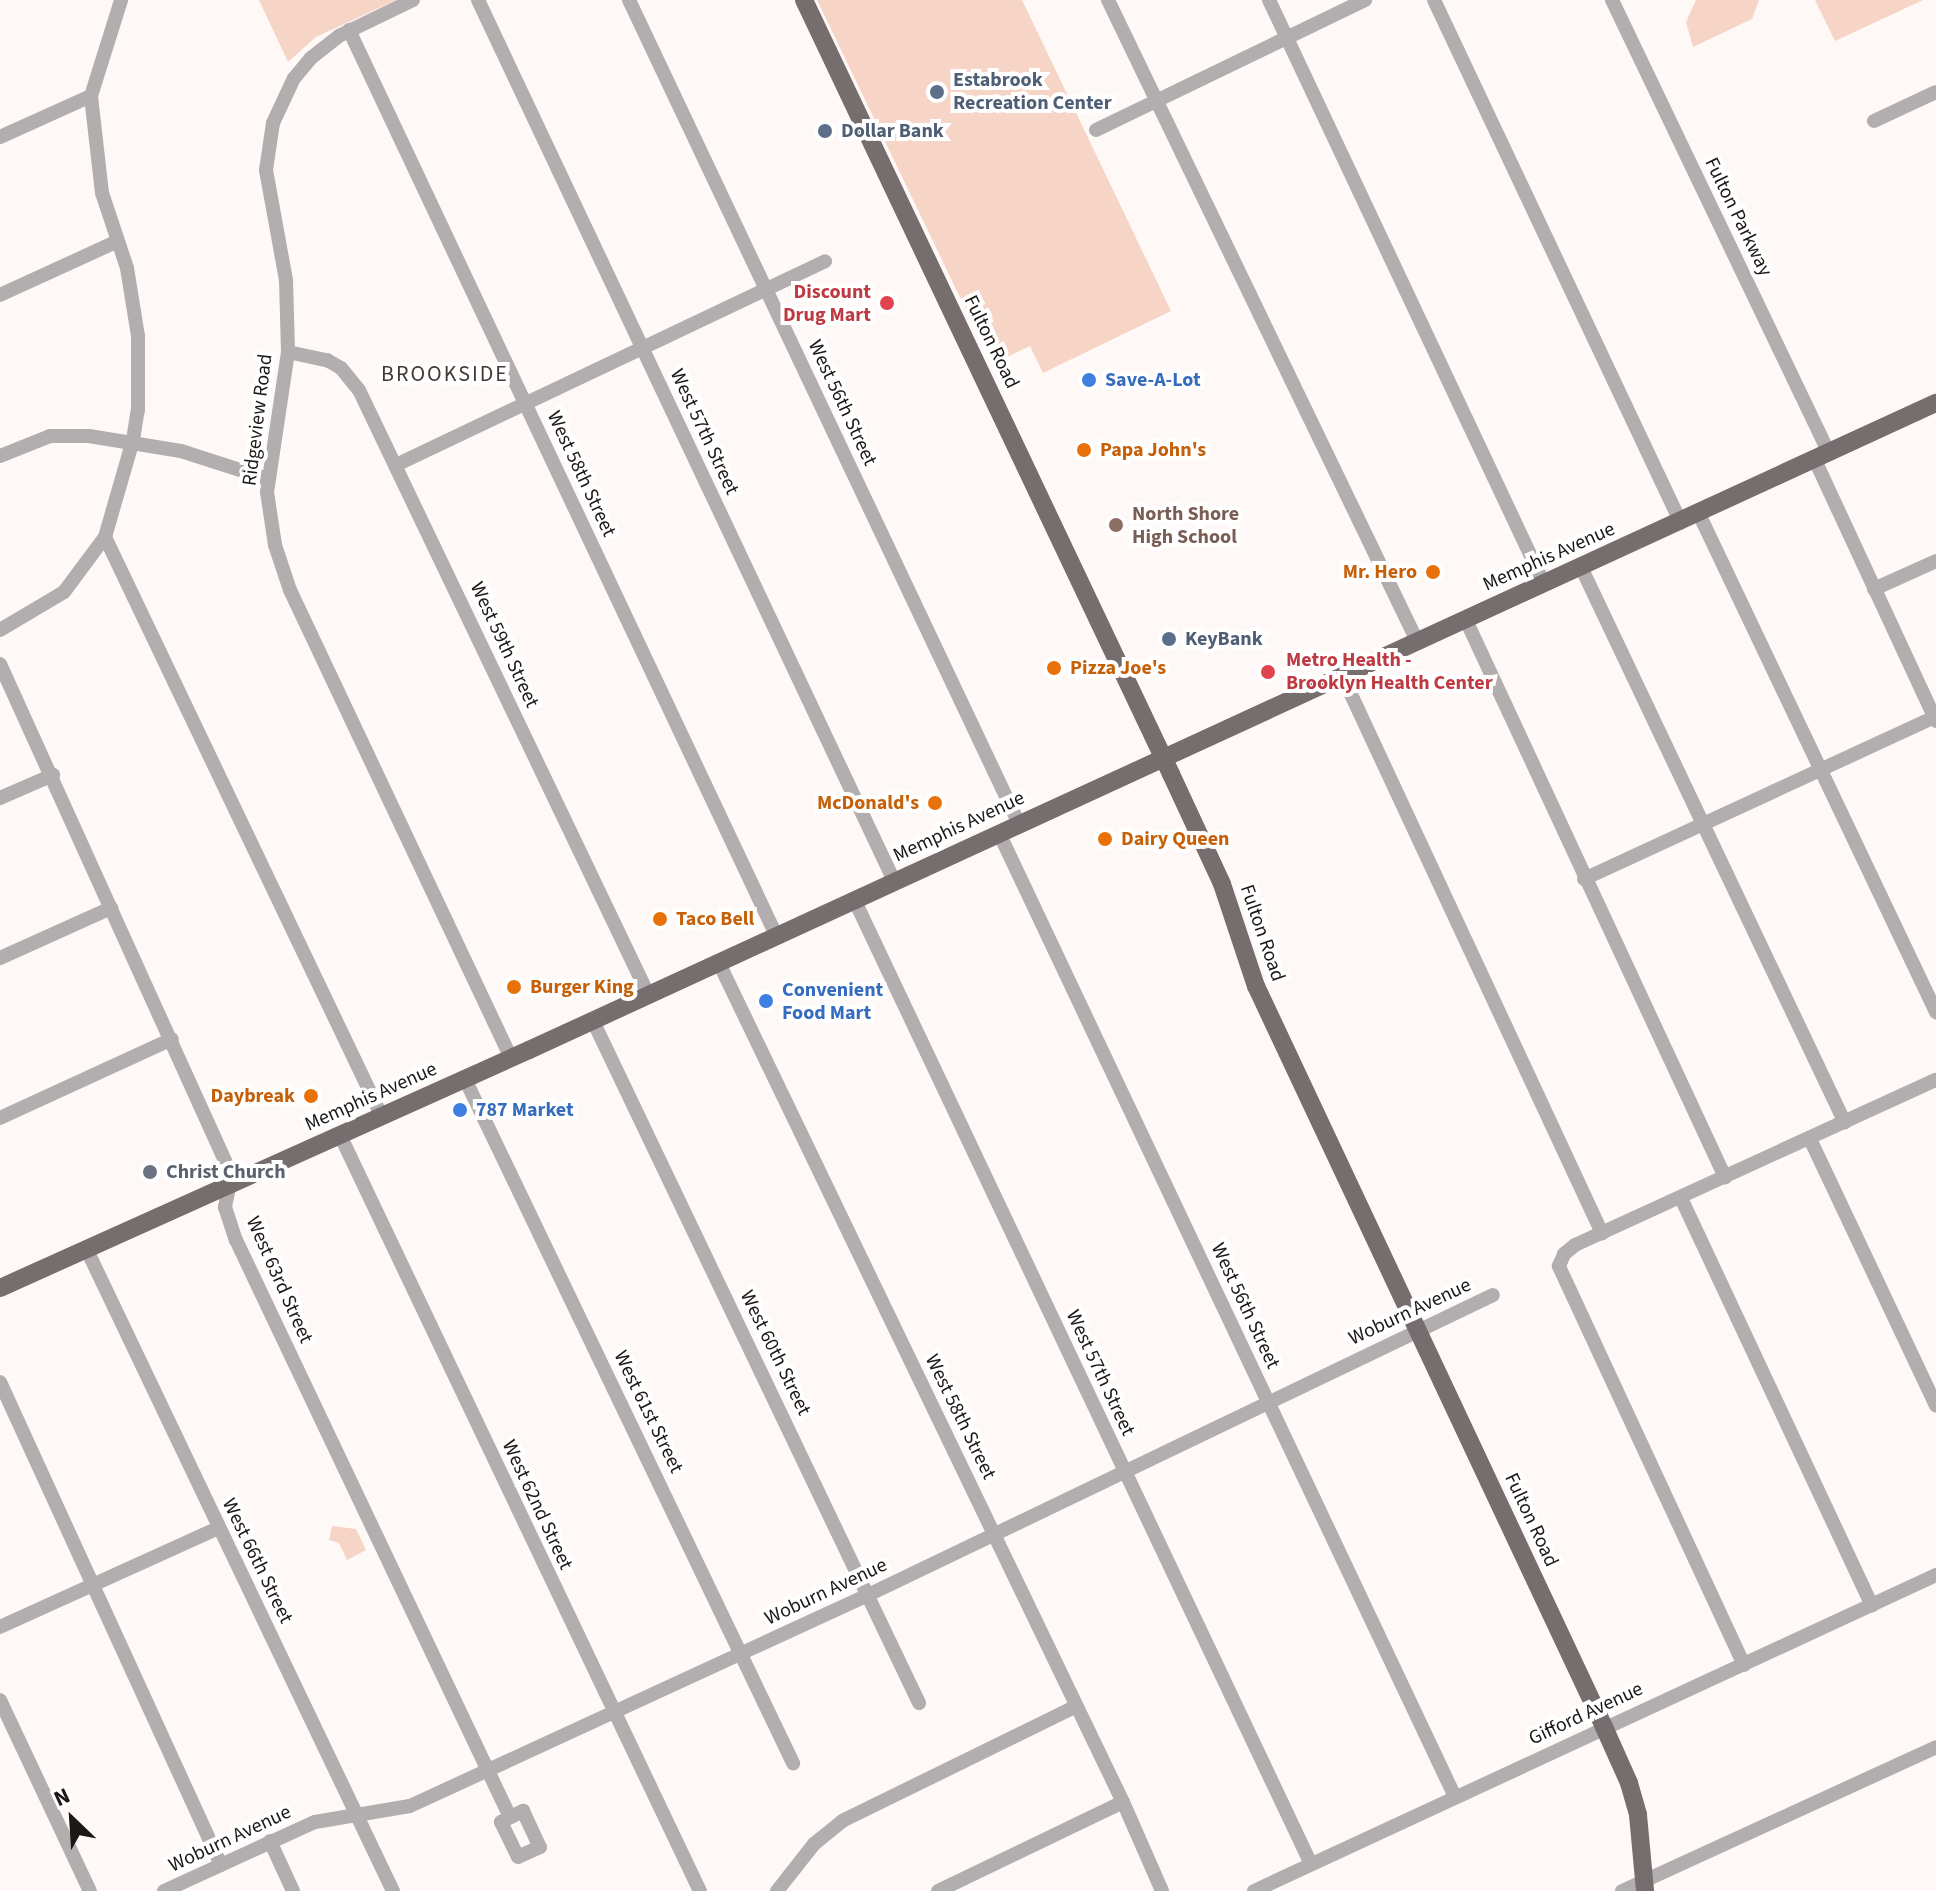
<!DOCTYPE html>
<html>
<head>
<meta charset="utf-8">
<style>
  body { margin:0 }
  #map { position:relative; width:1936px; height:1891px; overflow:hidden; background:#fef9f7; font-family:"Source Sans 3",sans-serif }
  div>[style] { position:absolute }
  .green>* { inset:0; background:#f6d4c6 }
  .minor>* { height:14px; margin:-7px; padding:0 7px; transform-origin:7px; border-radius:7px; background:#b2adae }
  .major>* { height:18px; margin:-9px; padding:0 9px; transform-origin:9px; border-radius:9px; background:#766d6e }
  .dots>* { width:22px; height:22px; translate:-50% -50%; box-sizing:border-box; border:4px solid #fff; border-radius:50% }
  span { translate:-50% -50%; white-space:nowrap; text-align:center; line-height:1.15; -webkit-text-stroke:8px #fff; paint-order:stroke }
  .service-label { font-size:20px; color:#4e5e75; font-weight:700 }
  .left { translate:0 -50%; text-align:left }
  .street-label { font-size:20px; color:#1b1816 }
  .health-label { font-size:20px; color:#be3a42; font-weight:700 }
  .right { translate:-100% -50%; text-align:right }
  .shop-label { font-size:20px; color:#366cbe; font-weight:700 }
  .food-label { font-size:20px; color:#c56008; font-weight:700 }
  .education-label { font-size:20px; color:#785e54; font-weight:700 }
  .worship-label { font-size:20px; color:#5b616d; font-weight:700 }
  .neighbourhood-label { font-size:22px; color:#423935; letter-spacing:2px }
  .north { position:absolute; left:32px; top:1779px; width:80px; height:80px; -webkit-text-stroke:6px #fff; paint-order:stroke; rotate:335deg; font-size:22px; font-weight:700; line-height:32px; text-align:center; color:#1b1816 }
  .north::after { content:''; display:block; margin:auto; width:28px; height:36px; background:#1b1816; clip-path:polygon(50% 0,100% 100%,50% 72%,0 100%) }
</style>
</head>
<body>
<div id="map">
  <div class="green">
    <i style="clip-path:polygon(259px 0,396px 0,316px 37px,288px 62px)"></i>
    <i style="clip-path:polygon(817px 0,1022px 0,1171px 311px,1043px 373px,1030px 346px,992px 364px)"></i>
    <i style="clip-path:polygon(1696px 0,1759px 0,1752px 19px,1693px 47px,1686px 22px)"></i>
    <i style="clip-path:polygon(1815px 0,1923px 0,1835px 41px)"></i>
    <i style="clip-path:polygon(332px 1526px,356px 1529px,366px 1550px,347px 1560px,339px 1543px,329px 1540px)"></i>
  </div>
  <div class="minor">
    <i style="left:413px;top:0;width:82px;rotate:154.1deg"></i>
    <i style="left:339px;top:36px;width:36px;rotate:142deg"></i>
    <i style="left:311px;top:58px;width:26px;rotate:130deg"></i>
    <i style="left:294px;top:78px;width:50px;rotate:115deg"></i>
    <i style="left:273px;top:123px;width:48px;rotate:98.5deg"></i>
    <i style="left:266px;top:170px;width:112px;rotate:79.7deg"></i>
    <i style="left:286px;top:280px;width:72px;rotate:88.4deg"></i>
    <i style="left:288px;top:352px;width:142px;rotate:98.5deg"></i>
    <i style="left:267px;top:492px;width:54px;rotate:81.4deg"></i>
    <i style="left:275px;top:545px;width:47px;rotate:71.6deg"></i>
    <i style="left:290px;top:590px;width:518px;rotate:64.72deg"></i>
    <i style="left:478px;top:0;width:974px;rotate:64.72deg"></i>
    <i style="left:629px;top:0;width:912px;rotate:64.67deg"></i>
    <i style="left:1108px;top:0;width:712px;rotate:64.26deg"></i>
    <i style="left:1269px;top:0;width:646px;rotate:64.78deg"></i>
    <i style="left:1434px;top:0;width:578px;rotate:64.72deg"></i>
    <i style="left:1612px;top:0;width:500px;rotate:64.41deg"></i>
    <i style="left:349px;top:30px;width:1001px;rotate:64.74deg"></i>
    <i style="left:1874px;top:121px;width:68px;rotate:-25.1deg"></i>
    <i style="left:1096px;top:130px;width:299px;rotate:-25.8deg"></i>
    <i style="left:0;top:137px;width:100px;rotate:-24.3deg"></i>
    <i style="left:0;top:295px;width:128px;rotate:-24.6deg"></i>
    <i style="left:288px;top:352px;width:40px;rotate:12deg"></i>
    <i style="left:327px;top:360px;width:16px;rotate:30deg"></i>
    <i style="left:341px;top:368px;width:28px;rotate:51deg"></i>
    <i style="left:359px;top:390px;width:670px;rotate:64.43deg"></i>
    <i style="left:0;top:456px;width:54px;rotate:-21.8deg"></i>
    <i style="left:50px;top:436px;width:39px"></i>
    <i style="left:89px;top:436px;width:93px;rotate:9.3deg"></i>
    <i style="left:181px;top:451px;width:91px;rotate:17.8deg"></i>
    <i style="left:1814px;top:458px;width:290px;rotate:65.1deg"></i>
    <i style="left:396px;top:465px;width:475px;rotate:-25.4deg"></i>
    <i style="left:1699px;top:514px;width:552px;rotate:64.55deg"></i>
    <i style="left:105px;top:537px;width:643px;rotate:64.47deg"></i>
    <i style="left:1581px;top:567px;width:615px;rotate:64.6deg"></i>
    <i style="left:1874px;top:589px;width:68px;rotate:-24.3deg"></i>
    <i style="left:1465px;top:618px;width:617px;rotate:65.06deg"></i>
    <i style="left:0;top:630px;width:74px;rotate:-30.7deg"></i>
    <i style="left:64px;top:592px;width:69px;rotate:-53.3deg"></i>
    <i style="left:105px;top:537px;width:101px;rotate:-73.9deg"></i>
    <i style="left:133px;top:440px;width:30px;rotate:-81deg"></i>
    <i style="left:138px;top:410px;width:74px;rotate:-90deg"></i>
    <i style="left:138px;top:336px;width:69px;rotate:-99.2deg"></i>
    <i style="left:127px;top:268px;width:79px;rotate:-108.4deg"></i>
    <i style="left:102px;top:193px;width:98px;rotate:-96.5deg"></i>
    <i style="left:91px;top:96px;width:101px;rotate:-72.6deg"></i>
    <i style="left:0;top:664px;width:550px;rotate:65.63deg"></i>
    <i style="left:227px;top:1165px;width:18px;rotate:81deg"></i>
    <i style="left:230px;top:1183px;width:25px;rotate:102deg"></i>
    <i style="left:225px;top:1207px;width:35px;rotate:72deg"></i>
    <i style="left:236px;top:1240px;width:639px;rotate:64.6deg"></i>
    <i style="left:1342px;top:675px;width:616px;rotate:65.02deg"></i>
    <i style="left:0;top:798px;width:58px;rotate:-23.5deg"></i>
    <i style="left:999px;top:833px;width:1066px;rotate:64.68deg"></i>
    <i style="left:1584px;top:879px;width:388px;rotate:-24.8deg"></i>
    <i style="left:854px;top:899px;width:1068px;rotate:64.66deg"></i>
    <i style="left:0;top:958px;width:122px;rotate:-24.2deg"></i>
    <i style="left:718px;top:961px;width:933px;rotate:64.29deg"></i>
    <i style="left:1123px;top:1802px;width:97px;rotate:66.3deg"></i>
    <i style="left:593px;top:1021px;width:756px;rotate:64.45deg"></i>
    <i style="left:465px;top:1079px;width:759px;rotate:64.38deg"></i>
    <i style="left:0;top:1118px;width:189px;rotate:-24.7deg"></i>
    <i style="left:340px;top:1135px;width:837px;rotate:64.54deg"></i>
    <i style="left:1810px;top:1139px;width:295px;rotate:64.7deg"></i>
    <i style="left:1681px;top:1198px;width:450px;rotate:64.9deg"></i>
    <i style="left:86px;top:1248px;width:713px;rotate:64.48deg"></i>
    <i style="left:0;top:1382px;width:531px;rotate:65.41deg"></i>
    <i style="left:0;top:1627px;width:239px;rotate:-24.4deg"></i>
    <i style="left:1744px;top:1665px;width:440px;rotate:-114.9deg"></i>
    <i style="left:1559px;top:1266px;width:13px;rotate:-67deg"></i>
    <i style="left:1564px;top:1254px;width:14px;rotate:-39deg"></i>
    <i style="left:1575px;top:1245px;width:397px;rotate:-24.6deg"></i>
    <i style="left:0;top:1700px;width:211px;rotate:64.8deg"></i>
    <i style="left:523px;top:1811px;width:40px;rotate:65deg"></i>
    <i style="left:540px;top:1847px;width:24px;rotate:156deg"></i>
    <i style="left:518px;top:1857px;width:39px;rotate:-116deg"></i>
    <i style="left:501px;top:1822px;width:25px;rotate:-27deg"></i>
    <i style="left:270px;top:1841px;width:55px;rotate:65.3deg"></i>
    <i style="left:164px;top:1891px;width:166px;rotate:-24.6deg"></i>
    <i style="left:315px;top:1822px;width:96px;rotate:-9.6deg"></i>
    <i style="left:410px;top:1806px;width:504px;rotate:-24.74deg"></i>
    <i style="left:868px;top:1595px;width:693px;rotate:-25.64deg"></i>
    <i style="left:777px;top:1891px;width:60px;rotate:-51.8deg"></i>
    <i style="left:814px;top:1844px;width:36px;rotate:-39deg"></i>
    <i style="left:842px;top:1821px;width:259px;rotate:-26.1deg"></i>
    <i style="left:938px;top:1891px;width:205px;rotate:-25.7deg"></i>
    <i style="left:1254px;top:1891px;width:752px;rotate:-24.86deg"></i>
    <i style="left:1622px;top:1891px;width:345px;rotate:-24.6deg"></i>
  </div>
  <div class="major">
    <i style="left:804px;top:0;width:857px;rotate:64.63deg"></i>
    <i style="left:1171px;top:774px;width:121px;rotate:65.1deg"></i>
    <i style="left:1222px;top:884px;width:108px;rotate:71.6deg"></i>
    <i style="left:1256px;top:986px;width:819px;rotate:64.84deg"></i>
    <i style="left:1604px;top:1727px;width:61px;rotate:65.9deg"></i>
    <i style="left:1629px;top:1783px;width:33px;rotate:74deg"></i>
    <i style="left:1638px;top:1815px;width:76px;rotate:84.7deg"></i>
    <i style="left:0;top:1288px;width:580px;rotate:-24.22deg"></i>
    <i style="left:529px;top:1050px;width:1549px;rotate:-24.7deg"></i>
  </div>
  <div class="dots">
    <i style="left:937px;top:92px;background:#5c6f8a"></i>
    <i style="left:825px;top:131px;background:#5c6f8a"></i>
    <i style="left:887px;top:303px;background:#e0444e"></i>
    <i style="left:1089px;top:380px;background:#3f7fe0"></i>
    <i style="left:1084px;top:450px;background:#e8710a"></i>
    <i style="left:1116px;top:525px;background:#8d6e63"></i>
    <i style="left:1433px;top:572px;background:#e8710a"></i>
    <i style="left:1169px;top:639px;background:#5c6f8a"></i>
    <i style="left:1054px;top:668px;background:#e8710a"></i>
    <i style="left:1268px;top:672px;background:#e0444e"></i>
    <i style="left:935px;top:803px;background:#e8710a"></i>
    <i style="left:1105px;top:839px;background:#e8710a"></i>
    <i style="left:660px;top:919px;background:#e8710a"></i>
    <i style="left:514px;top:987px;background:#e8710a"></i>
    <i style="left:766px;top:1001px;background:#3f7fe0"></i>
    <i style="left:311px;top:1096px;background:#e8710a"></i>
    <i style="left:460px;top:1110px;background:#3f7fe0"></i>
    <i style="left:150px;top:1172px;background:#6b7280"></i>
  </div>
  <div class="service-label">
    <span class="left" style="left:953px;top:92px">Estabrook<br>Recreation Center</span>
    <span class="left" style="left:841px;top:131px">Dollar Bank</span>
    <span class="left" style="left:1185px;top:639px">KeyBank</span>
  </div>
  <div class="street-label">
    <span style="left:1738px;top:217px;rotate:64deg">Fulton Parkway</span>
    <span style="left:991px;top:342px;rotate:64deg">Fulton Road</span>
    <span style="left:842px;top:403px;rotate:65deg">West 56th Street</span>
    <span style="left:258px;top:420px;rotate:-83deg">Ridgeview Road</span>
    <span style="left:704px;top:432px;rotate:65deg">West 57th Street</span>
    <span style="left:581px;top:474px;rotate:65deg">West 58th Street</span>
    <span style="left:1549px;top:557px;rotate:-24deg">Memphis Avenue</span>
    <span style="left:504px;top:645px;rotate:65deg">West 59th Street</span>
    <span style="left:959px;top:827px;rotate:-25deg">Memphis Avenue</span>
    <span style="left:1262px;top:933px;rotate:71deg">Fulton Road</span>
    <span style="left:371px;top:1097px;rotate:-24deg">Memphis Avenue</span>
    <span style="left:279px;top:1280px;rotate:66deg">West 63rd Street</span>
    <span style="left:1245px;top:1306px;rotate:65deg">West 56th Street</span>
    <span style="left:1410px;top:1312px;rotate:-25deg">Woburn Avenue</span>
    <span style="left:775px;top:1353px;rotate:64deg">West 60th Street</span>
    <span style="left:1100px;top:1373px;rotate:65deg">West 57th Street</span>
    <span style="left:648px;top:1412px;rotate:64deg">West 61st Street</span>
    <span style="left:960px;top:1417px;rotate:64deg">West 58th Street</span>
    <span style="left:537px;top:1505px;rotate:65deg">West 62nd Street</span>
    <span style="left:1531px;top:1520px;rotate:65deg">Fulton Road</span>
    <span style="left:257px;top:1561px;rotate:64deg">West 66th Street</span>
    <span style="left:826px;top:1592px;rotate:-25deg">Woburn Avenue</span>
    <span style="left:1586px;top:1714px;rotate:-25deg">Gifford Avenue</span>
    <span style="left:230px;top:1839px;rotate:-25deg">Woburn Avenue</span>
  </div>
  <div class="health-label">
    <span class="right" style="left:871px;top:304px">Discount<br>Drug Mart</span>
    <span class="left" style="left:1286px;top:672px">Metro Health -<br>Brooklyn Health Center</span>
  </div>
  <div class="shop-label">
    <span class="left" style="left:1105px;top:380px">Save-A-Lot</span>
    <span class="left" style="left:782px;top:1002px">Convenient<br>Food Mart</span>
    <span class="left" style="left:476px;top:1110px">787 Market</span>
  </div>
  <div class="food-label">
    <span class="left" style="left:1100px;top:450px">Papa John's</span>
    <span class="right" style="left:1417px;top:572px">Mr. Hero</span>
    <span class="left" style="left:1070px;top:668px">Pizza Joe's</span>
    <span class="right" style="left:919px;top:803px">McDonald's</span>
    <span class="left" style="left:1121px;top:839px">Dairy Queen</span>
    <span class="left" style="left:676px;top:919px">Taco Bell</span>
    <span class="left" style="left:530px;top:987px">Burger King</span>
    <span class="right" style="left:295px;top:1096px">Daybreak</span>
  </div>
  <div class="education-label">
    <span class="left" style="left:1132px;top:526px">North Shore<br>High School</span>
  </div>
  <div class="worship-label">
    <span class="left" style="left:166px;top:1172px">Christ Church</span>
  </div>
  <div class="neighbourhood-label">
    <span style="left:445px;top:375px">BROOKSIDE</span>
  </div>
  <div class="north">N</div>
</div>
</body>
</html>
